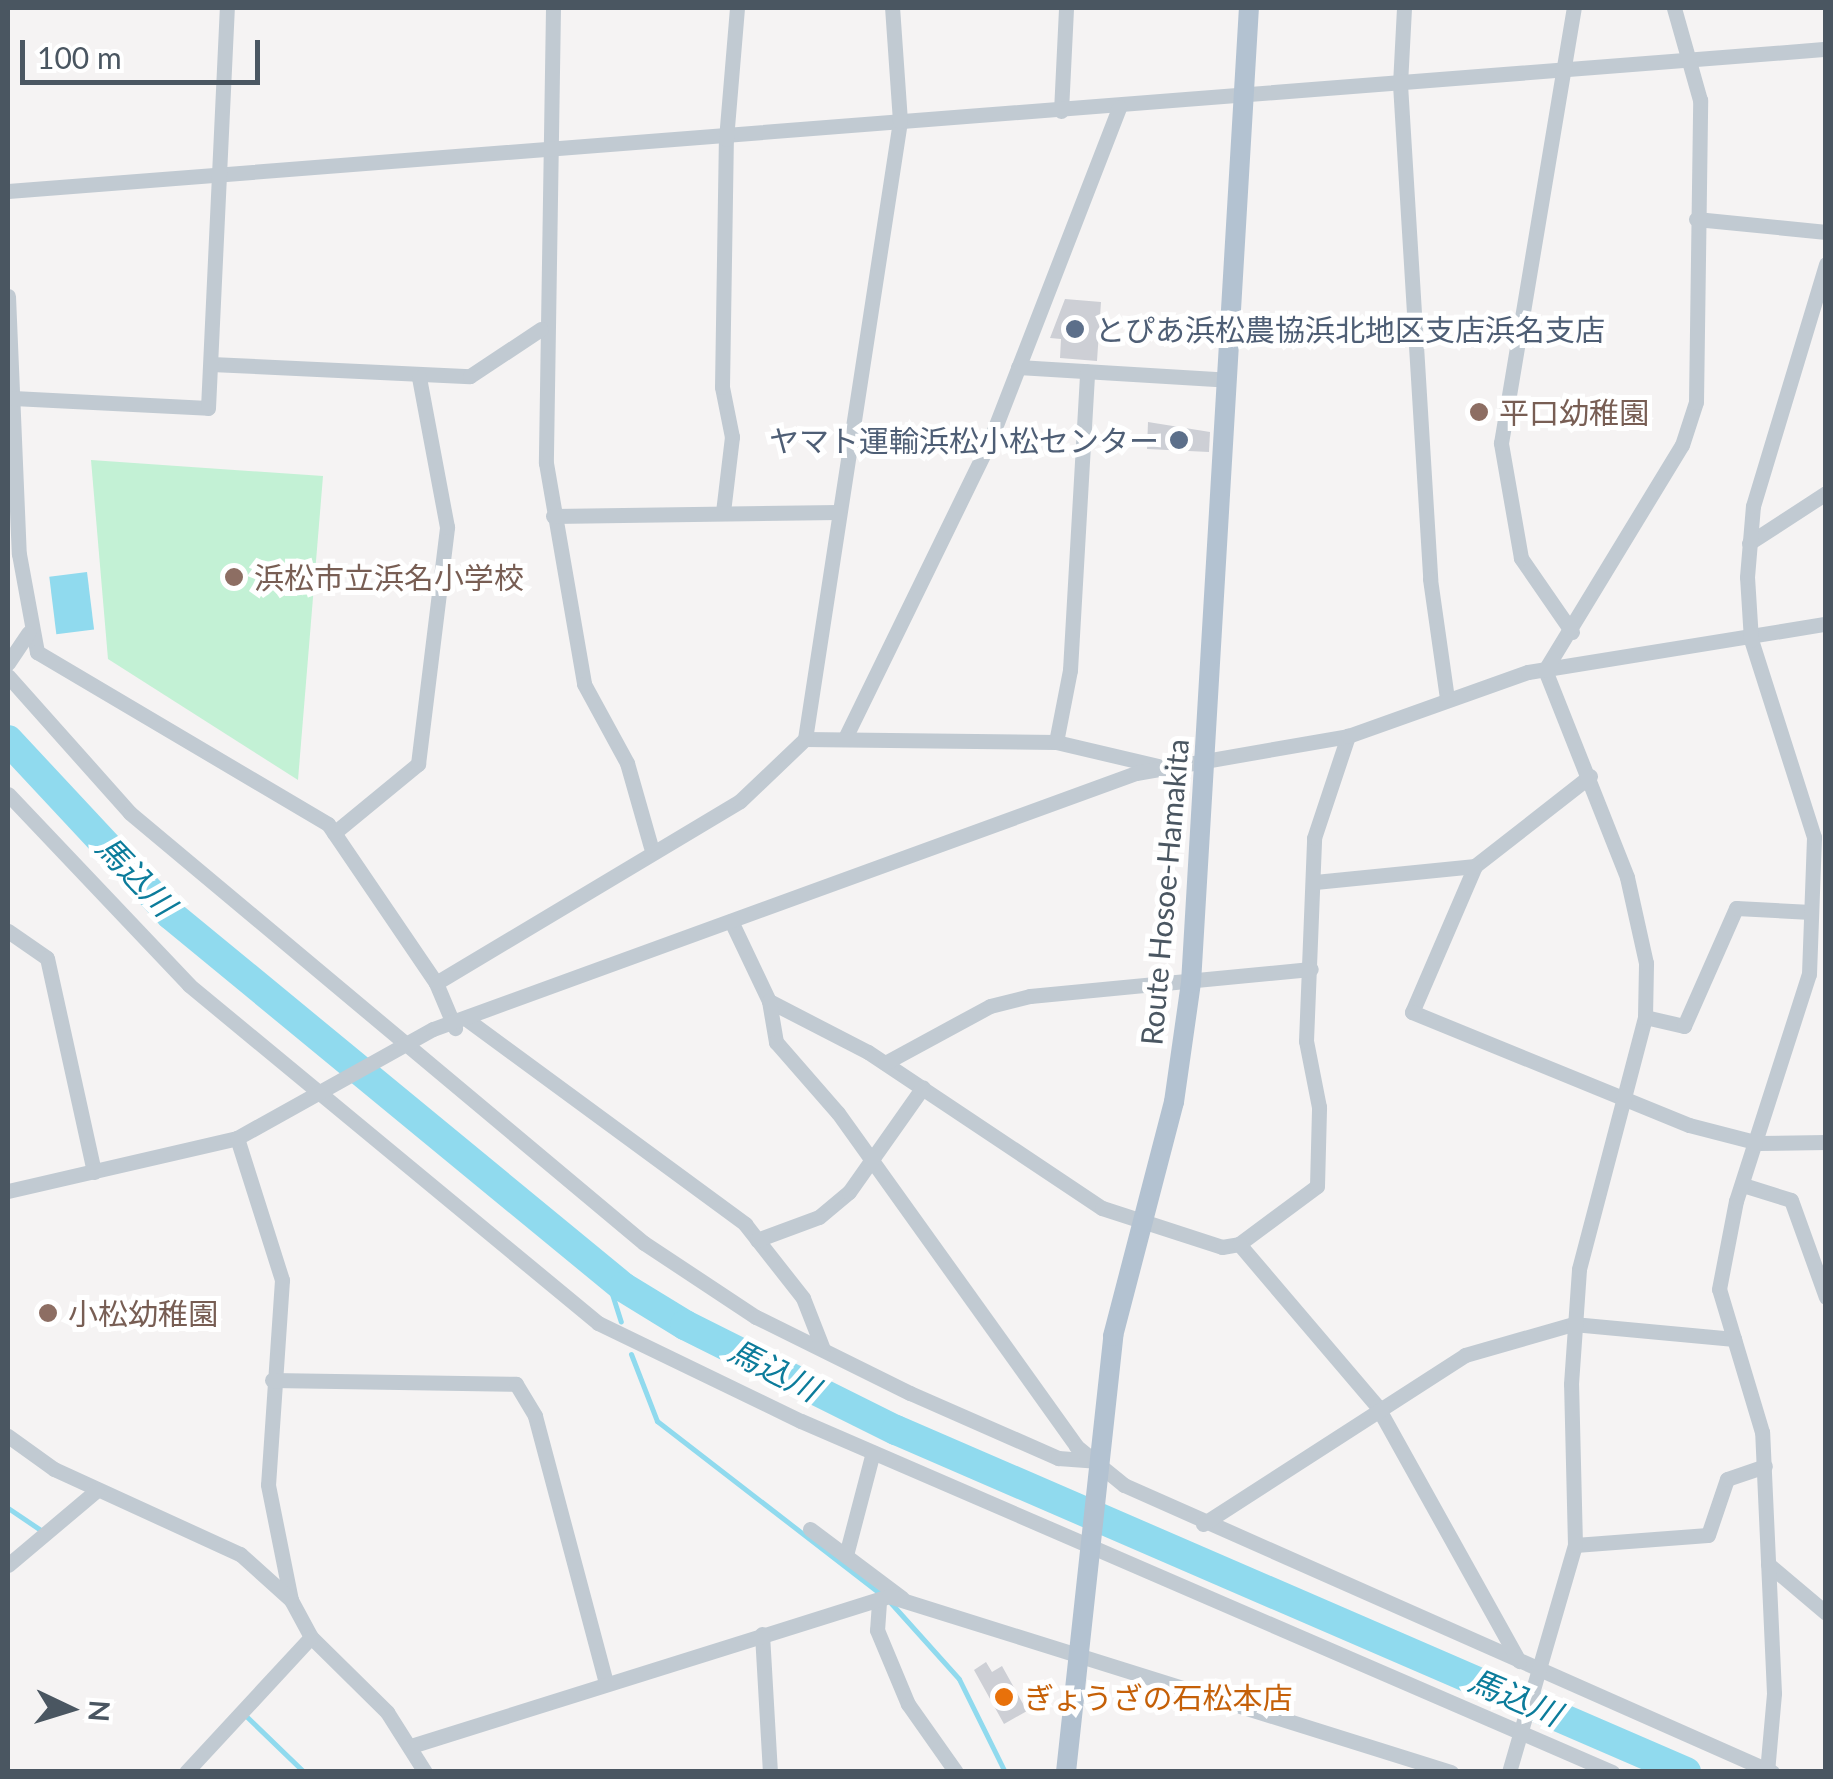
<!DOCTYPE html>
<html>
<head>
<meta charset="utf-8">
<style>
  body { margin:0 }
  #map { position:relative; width:1833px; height:1779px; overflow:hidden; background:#f5f3f3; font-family:Lato,"Noto Sans JP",sans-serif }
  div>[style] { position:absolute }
  .green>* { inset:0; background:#c3f1d5 }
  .water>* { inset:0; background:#90daee; transform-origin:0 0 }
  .stream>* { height:5px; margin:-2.5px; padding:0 2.5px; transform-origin:2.5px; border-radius:2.5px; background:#90daee }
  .river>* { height:30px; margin:-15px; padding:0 15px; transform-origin:15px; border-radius:15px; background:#90daee }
  .building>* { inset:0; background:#cdcfd5 }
  .minor>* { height:15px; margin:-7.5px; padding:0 7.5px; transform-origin:7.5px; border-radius:7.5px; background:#c1cad2 }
  .major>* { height:20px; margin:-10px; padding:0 10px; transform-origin:10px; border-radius:10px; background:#b3c2d1 }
  .dots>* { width:28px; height:28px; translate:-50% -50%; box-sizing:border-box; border:5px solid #fff; border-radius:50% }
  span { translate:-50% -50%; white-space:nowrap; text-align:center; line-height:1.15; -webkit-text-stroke:10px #fff; paint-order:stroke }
  .service-label { font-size:30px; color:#4e5e75 }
  .left { translate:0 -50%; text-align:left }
  .right { translate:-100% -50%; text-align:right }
  .education-label { font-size:30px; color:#785e54 }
  .street-label { font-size:30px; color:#4a5661 }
  .food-label { font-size:30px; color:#c56008 }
  .water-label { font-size:32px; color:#0c7c9b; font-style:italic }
  .frame { position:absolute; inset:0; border:10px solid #4a5661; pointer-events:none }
  .north { position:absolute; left:20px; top:1659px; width:100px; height:100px; -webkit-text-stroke:8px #fff; paint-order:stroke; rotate:94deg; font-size:28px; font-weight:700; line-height:40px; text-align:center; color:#4a5661 }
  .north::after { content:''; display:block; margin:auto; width:35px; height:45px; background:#4a5661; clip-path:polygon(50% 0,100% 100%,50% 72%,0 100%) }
  .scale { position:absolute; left:20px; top:40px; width:240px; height:45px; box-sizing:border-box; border:5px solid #4a5661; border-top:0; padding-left:12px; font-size:30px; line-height:35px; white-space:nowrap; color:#4a5661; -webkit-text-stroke:8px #fff; paint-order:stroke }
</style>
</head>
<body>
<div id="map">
  <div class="green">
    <i style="clip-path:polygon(91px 460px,323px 476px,298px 780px,108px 659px)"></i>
  </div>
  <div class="water">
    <i style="left:87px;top:572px;width:58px;height:38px;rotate:83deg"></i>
  </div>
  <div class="stream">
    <i style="left:605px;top:1272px;width:52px;rotate:72.3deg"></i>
    <i style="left:631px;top:1354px;width:72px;rotate:68.8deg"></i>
    <i style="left:657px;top:1421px;width:284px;rotate:37.7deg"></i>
    <i style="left:8px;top:1508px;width:40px;rotate:34deg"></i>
    <i style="left:890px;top:1602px;width:103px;rotate:48.1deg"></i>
    <i style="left:959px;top:1679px;width:104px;rotate:63.7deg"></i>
    <i style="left:245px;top:1715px;width:82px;rotate:44deg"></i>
  </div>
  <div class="river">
    <i style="left:8px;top:740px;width:239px;rotate:47deg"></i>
    <i style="left:171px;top:915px;width:585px;rotate:39.45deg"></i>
    <i style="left:623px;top:1287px;width:73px;rotate:31.5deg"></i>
    <i style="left:685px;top:1325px;width:236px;rotate:26.5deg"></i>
    <i style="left:896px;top:1430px;width:861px;rotate:23.41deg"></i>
  </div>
  <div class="building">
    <i style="clip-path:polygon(1065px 299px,1101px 302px,1097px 361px,1060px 358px,1061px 339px,1050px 338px)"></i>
    <i style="clip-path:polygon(1148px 422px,1210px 432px,1209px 452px,1147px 449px)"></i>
    <i style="clip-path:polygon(986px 1662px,992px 1672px,1002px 1666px,1027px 1711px,1004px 1724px,974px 1670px)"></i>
  </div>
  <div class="minor">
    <i style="left:553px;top:8px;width:455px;rotate:90.9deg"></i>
    <i style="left:546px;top:463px;width:224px;rotate:80.2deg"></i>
    <i style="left:584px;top:684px;width:90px;rotate:61.4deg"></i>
    <i style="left:627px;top:763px;width:87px;rotate:74.1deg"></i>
    <i style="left:1404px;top:8px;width:76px;rotate:93deg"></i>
    <i style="left:1400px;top:84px;width:496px;rotate:86.5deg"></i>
    <i style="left:1430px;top:579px;width:120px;rotate:81.9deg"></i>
    <i style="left:1061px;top:111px;width:103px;rotate:-87.2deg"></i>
    <i style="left:8px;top:191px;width:1824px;rotate:-4.47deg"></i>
    <i style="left:1696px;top:219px;width:131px;rotate:5.7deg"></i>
    <i style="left:8px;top:296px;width:258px;rotate:87.6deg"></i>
    <i style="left:19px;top:554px;width:100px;rotate:79.6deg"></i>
    <i style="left:37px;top:652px;width:338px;rotate:30.6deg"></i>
    <i style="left:328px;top:824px;width:192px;rotate:55.8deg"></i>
    <i style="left:436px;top:983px;width:49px;rotate:67.1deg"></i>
    <i style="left:211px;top:364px;width:259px;rotate:2.7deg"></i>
    <i style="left:470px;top:376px;width:85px;rotate:-33.5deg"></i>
    <i style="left:1018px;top:367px;width:210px;rotate:3.5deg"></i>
    <i style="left:13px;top:398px;width:195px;rotate:2.9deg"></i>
    <i style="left:208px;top:408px;width:400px;rotate:-87.3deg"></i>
    <i style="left:723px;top:512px;width:76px;rotate:-83.2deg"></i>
    <i style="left:732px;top:437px;width:51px;rotate:-101.3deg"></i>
    <i style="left:722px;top:387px;width:248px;rotate:-89.1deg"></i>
    <i style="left:726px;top:139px;width:131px;rotate:-85.2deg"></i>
    <i style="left:553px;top:516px;width:285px;rotate:-0.8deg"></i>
    <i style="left:1749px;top:543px;width:92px;rotate:-33deg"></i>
    <i style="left:1572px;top:632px;width:90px;rotate:-124.6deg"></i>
    <i style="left:1521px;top:558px;width:117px;rotate:-99.9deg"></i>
    <i style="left:1501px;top:443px;width:441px;rotate:-80.5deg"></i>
    <i style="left:8px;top:663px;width:36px;rotate:-56deg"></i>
    <i style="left:8px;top:676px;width:183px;rotate:48.3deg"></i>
    <i style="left:130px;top:813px;width:670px;rotate:39.92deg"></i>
    <i style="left:644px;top:1243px;width:134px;rotate:33.5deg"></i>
    <i style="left:756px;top:1317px;width:172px;rotate:26.3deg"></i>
    <i style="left:910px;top:1393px;width:162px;rotate:23.7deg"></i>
    <i style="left:1058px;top:1458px;width:41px;rotate:4.2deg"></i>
    <i style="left:846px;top:736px;width:326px;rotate:-64deg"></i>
    <i style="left:989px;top:443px;width:360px;rotate:-68.8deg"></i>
    <i style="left:805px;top:739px;width:251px;rotate:0.7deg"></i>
    <i style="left:1056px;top:742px;width:105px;rotate:13.2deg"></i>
    <i style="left:1056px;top:742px;width:73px;rotate:-79deg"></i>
    <i style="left:1070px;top:670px;width:299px;rotate:-86.7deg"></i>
    <i style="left:1590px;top:776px;width:146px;rotate:142deg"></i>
    <i style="left:1475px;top:866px;width:159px;rotate:113.3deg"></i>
    <i style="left:1412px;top:1012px;width:299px;rotate:22.2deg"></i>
    <i style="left:1689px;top:1125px;width:72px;rotate:14.4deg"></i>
    <i style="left:1759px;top:1143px;width:67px;rotate:-0.9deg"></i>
    <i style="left:8px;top:794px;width:263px;rotate:46.5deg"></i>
    <i style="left:189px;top:985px;width:531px;rotate:39.57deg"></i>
    <i style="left:598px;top:1323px;width:225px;rotate:25.8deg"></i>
    <i style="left:801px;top:1421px;width:884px;rotate:23.4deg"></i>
    <i style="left:334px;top:833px;width:109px;rotate:-39.4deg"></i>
    <i style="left:418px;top:764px;width:239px;rotate:-83deg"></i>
    <i style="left:447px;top:527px;width:152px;rotate:-100.6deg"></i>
    <i style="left:1315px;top:882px;width:161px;rotate:-5.7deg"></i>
    <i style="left:731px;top:921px;width:89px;rotate:64.6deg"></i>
    <i style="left:769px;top:1001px;width:111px;rotate:27.3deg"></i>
    <i style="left:868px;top:1052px;width:281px;rotate:33.7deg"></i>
    <i style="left:1102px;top:1208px;width:126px;rotate:18deg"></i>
    <i style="left:1222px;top:1247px;width:17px;rotate:-10deg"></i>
    <i style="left:1239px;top:1244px;width:97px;rotate:-36.6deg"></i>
    <i style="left:1317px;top:1186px;width:79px;rotate:-88.5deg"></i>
    <i style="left:1319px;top:1107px;width:67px;rotate:-101.1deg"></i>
    <i style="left:1306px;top:1041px;width:203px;rotate:-87.7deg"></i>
    <i style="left:1314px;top:838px;width:108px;rotate:-71.6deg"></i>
    <i style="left:8px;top:931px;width:47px;rotate:34.7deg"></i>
    <i style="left:47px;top:958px;width:219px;rotate:77.6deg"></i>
    <i style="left:436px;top:983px;width:354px;rotate:-30.9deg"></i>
    <i style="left:740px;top:801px;width:90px;rotate:-43.6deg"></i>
    <i style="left:805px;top:739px;width:625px;rotate:-81.26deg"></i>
    <i style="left:900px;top:121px;width:113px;rotate:-94deg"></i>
    <i style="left:769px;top:1001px;width:42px;rotate:80.3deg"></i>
    <i style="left:776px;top:1042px;width:94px;rotate:48.9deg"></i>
    <i style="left:838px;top:1113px;width:409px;rotate:54.4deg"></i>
    <i style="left:1076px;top:1446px;width:62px;rotate:39.1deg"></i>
    <i style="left:1124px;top:1485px;width:709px;rotate:23.89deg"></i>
    <i style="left:1645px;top:1017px;width:40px;rotate:13deg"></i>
    <i style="left:1684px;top:1026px;width:129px;rotate:-66.2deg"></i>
    <i style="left:1736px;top:908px;width:75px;rotate:3.1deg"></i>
    <i style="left:469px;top:1021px;width:343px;rotate:36.3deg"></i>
    <i style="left:745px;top:1224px;width:94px;rotate:51.9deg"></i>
    <i style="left:803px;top:1298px;width:55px;rotate:68.6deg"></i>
    <i style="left:885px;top:1063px;width:119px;rotate:-28.5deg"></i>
    <i style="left:990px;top:1006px;width:41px;rotate:-14deg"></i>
    <i style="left:1030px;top:996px;width:282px;rotate:-5.5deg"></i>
    <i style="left:237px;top:1138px;width:149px;rotate:72.4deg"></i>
    <i style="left:282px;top:1280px;width:205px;rotate:93.9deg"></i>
    <i style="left:268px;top:1485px;width:117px;rotate:78.7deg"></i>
    <i style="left:291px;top:1600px;width:42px;rotate:61.6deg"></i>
    <i style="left:311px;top:1637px;width:107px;rotate:44.6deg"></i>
    <i style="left:387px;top:1712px;width:71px;rotate:57.7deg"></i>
    <i style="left:1743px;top:1185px;width:50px;rotate:17.4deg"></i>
    <i style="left:1791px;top:1200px;width:103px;rotate:70.2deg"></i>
    <i style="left:8px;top:1191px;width:235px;rotate:-13deg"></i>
    <i style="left:237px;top:1138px;width:224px;rotate:-29.1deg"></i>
    <i style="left:433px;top:1029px;width:748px;rotate:-20.01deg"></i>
    <i style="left:1136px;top:773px;width:215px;rotate:-9.9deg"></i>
    <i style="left:1348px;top:736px;width:191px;rotate:-19.6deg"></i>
    <i style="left:1528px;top:672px;width:302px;rotate:-9.2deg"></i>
    <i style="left:757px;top:1240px;width:66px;rotate:-20.4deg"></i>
    <i style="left:819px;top:1217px;width:39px;rotate:-40deg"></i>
    <i style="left:849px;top:1192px;width:128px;rotate:-54.8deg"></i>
    <i style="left:1239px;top:1244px;width:213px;rotate:49.6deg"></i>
    <i style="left:1377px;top:1406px;width:292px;rotate:60.9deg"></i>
    <i style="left:272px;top:1380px;width:244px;rotate:0.9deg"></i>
    <i style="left:516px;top:1384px;width:37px;rotate:59deg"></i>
    <i style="left:535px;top:1416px;width:275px;rotate:75.1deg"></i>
    <i style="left:8px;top:1436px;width:57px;rotate:35.7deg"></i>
    <i style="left:54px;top:1469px;width:205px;rotate:24.6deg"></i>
    <i style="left:240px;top:1554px;width:69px;rotate:42deg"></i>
    <i style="left:1203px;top:1524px;width:312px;rotate:-32.8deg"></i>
    <i style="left:1465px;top:1355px;width:112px;rotate:-16deg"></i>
    <i style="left:1573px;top:1324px;width:162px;rotate:5.3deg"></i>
    <i style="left:810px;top:1529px;width:115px;rotate:36.9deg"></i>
    <i style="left:1575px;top:1545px;width:133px;rotate:-4.3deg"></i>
    <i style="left:1708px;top:1535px;width:59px;rotate:-71.3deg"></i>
    <i style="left:1727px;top:1479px;width:40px;rotate:-18.9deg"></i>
    <i style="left:846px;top:1555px;width:106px;rotate:-75.3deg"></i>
    <i style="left:1768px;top:1564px;width:76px;rotate:40.2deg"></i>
    <i style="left:8px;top:1565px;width:116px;rotate:-40.1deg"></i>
    <i style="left:879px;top:1602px;width:28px;rotate:94deg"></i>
    <i style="left:877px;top:1630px;width:80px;rotate:67.3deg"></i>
    <i style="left:908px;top:1704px;width:83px;rotate:54.8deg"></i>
    <i style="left:762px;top:1634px;width:138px;rotate:86.7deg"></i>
    <i style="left:411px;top:1746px;width:501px;rotate:-17.42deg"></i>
    <i style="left:889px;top:1596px;width:589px;rotate:17.39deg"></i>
    <i style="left:186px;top:1772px;width:184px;rotate:-47.2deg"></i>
    <i style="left:1509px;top:1772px;width:236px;rotate:-73.8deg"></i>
    <i style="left:1575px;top:1545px;width:161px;rotate:-91.4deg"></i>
    <i style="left:1571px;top:1384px;width:115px;rotate:-86deg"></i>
    <i style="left:1579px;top:1269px;width:260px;rotate:-75.3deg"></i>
    <i style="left:1645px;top:1017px;width:54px;rotate:-88.9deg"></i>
    <i style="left:1646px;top:963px;width:88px;rotate:-102.5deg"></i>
    <i style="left:1627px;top:877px;width:223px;rotate:-111.6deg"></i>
    <i style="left:1545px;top:670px;width:263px;rotate:-58.7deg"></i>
    <i style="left:1682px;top:445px;width:45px;rotate:-72deg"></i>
    <i style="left:1696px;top:402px;width:302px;rotate:-89.2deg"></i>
    <i style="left:1700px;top:100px;width:96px;rotate:-105.8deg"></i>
    <i style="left:1767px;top:1772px;width:79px;rotate:-84.9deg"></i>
    <i style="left:1774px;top:1693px;width:261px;rotate:-92.6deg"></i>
    <i style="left:1762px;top:1432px;width:149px;rotate:-106.7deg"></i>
    <i style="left:1719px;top:1289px;width:90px;rotate:-79.1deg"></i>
    <i style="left:1736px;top:1201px;width:238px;rotate:-72.2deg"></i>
    <i style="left:1809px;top:974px;width:137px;rotate:-87.9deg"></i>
    <i style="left:1814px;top:837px;width:207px;rotate:-107.7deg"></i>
    <i style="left:1751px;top:640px;width:63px;rotate:-93.6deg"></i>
    <i style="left:1747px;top:577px;width:71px;rotate:-85.2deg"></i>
    <i style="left:1753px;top:506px;width:253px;rotate:-73.2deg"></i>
  </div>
  <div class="major">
    <i style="left:1066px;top:1772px;width:439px;rotate:-83.8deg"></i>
    <i style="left:1113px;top:1336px;width:242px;rotate:-75.4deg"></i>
    <i style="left:1174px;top:1102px;width:120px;rotate:-81.9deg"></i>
    <i style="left:1191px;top:983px;width:977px;rotate:-86.6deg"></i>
  </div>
  <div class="dots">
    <i style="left:1075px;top:329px;background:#5c6f8a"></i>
    <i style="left:1479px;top:412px;background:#8d6e63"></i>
    <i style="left:1179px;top:440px;background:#5c6f8a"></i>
    <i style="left:234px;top:577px;background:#8d6e63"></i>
    <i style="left:48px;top:1313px;background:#8d6e63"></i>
    <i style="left:1004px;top:1697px;background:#e8710a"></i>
  </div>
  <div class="service-label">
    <span class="left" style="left:1095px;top:329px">とぴあ浜松農協浜北地区支店浜名支店</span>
    <span class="right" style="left:1159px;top:440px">ヤマト運輸浜松小松センター</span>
  </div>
  <div class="education-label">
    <span class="left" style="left:1499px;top:412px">平口幼稚園</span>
    <span class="left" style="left:254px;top:577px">浜松市立浜名小学校</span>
    <span class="left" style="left:68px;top:1313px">小松幼稚園</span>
  </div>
  <div class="street-label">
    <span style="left:1164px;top:892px;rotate:-85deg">Route Hosoe-Hamakita</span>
  </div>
  <div class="food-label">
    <span class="left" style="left:1024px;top:1697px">ぎょうざの石松本店</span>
  </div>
  <div class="water-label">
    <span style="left:136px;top:876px;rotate:46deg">馬込川</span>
    <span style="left:774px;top:1370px;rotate:27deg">馬込川</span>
    <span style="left:1515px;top:1697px;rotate:23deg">馬込川</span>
  </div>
  <div class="frame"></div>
  <div class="north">N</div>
  <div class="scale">100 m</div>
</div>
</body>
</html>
